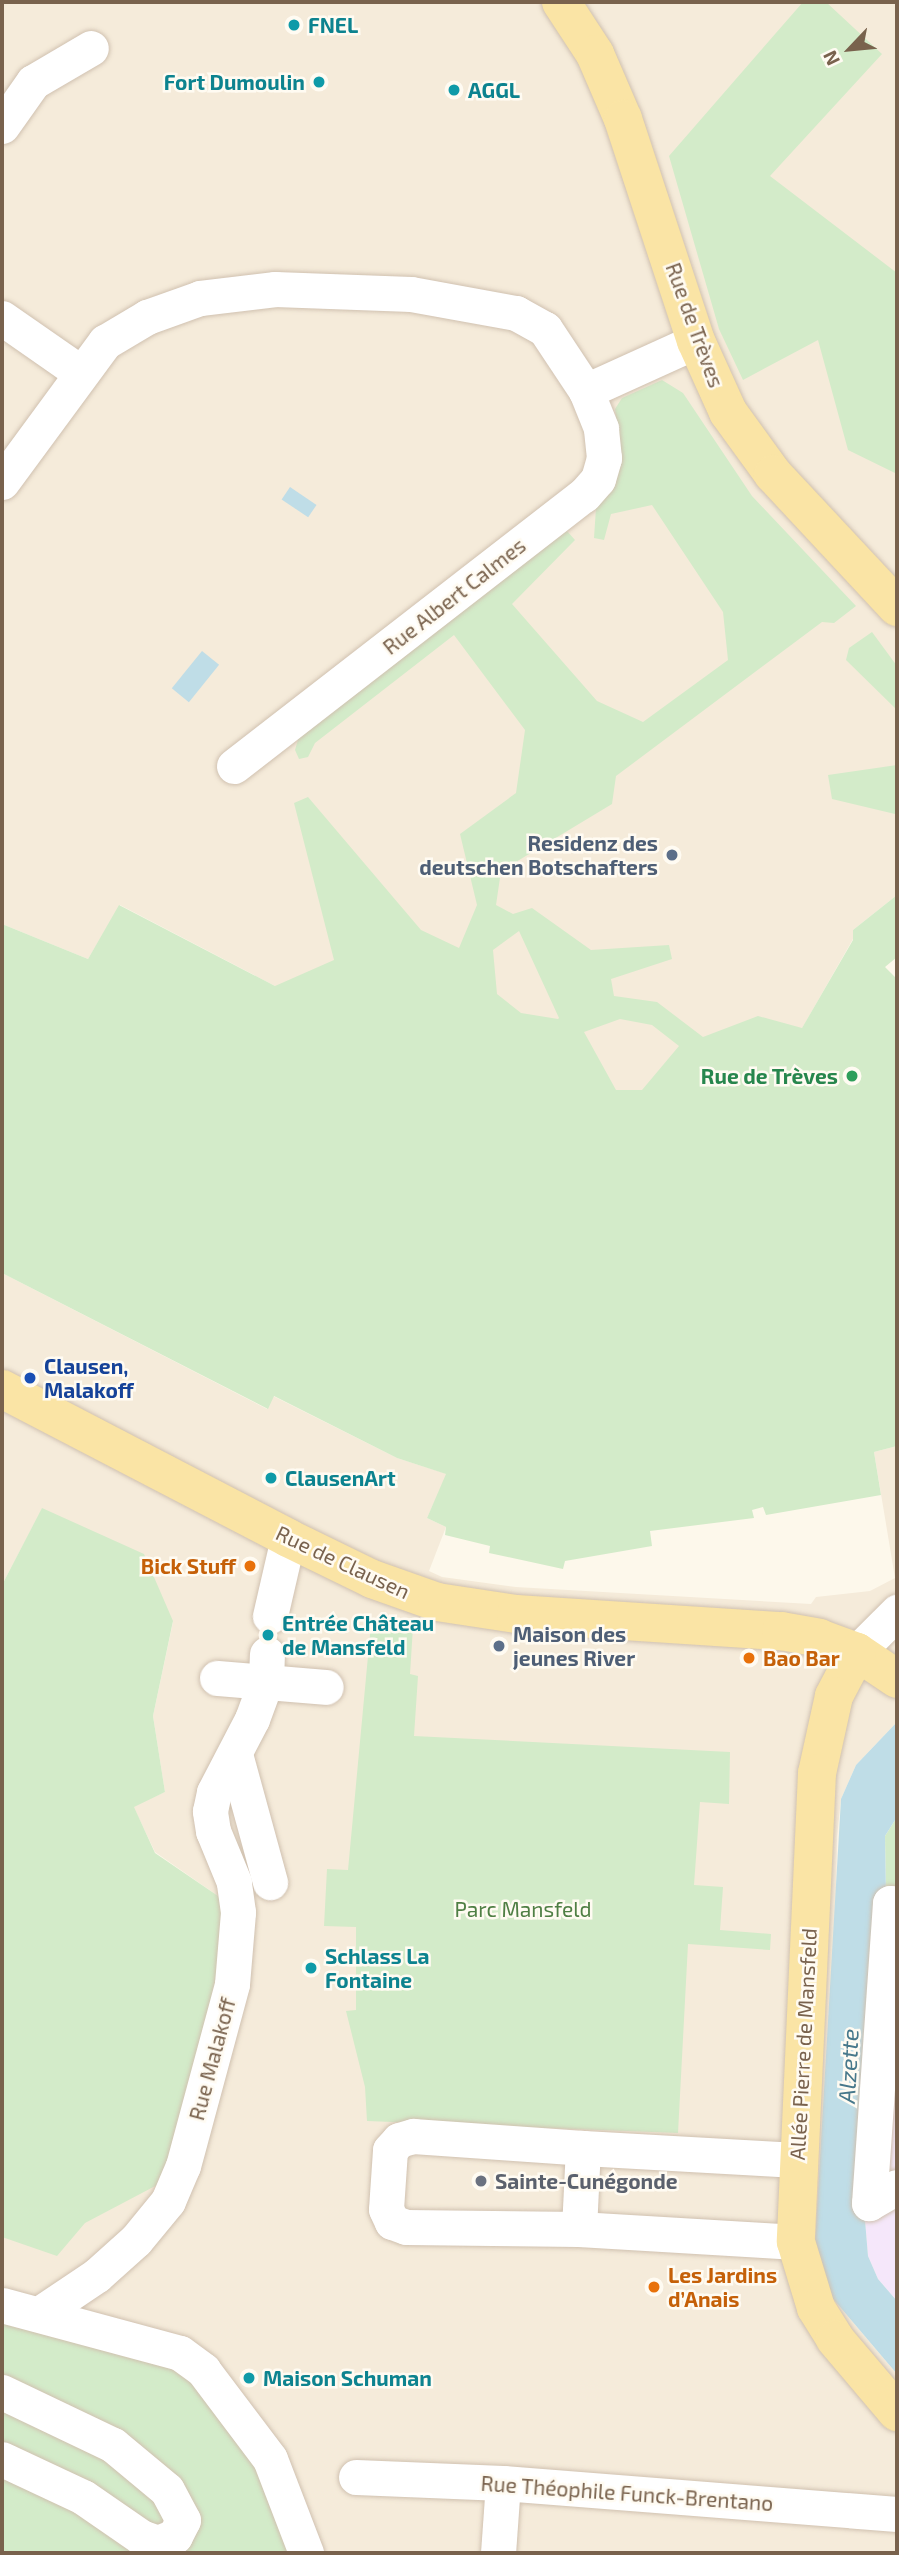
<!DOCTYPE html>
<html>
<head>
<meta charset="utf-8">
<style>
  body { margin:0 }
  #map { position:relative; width:899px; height:2555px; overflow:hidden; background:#fdf8eb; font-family:"Exo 2",sans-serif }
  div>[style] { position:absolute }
  .residential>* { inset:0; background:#f5ebda }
  .education>* { inset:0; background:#f5e7fa }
  .green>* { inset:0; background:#d3ebc9 }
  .water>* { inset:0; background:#bfdde7; transform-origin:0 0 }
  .roads { filter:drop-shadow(0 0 2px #d0c1b0) drop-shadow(0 0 2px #d0c1b0) }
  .minor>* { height:35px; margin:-17.5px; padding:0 17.5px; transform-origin:17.5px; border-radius:17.5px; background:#fff }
  .major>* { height:38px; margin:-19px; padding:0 19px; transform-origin:19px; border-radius:19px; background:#fae4a5 }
  .dots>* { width:19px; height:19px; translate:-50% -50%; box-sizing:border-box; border:4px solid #fffbf2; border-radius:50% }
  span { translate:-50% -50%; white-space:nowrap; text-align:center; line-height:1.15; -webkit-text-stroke:5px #fffbf2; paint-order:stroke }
  .culture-label { font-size:21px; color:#0d838f; font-weight:700 }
  .left { translate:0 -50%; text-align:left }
  .right { translate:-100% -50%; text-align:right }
  .street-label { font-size:21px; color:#79624d }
  .service-label { font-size:21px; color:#4e5e75; font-weight:700 }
  .leisure-label { font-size:21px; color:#27864d; font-weight:700 }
  .transit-label { font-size:21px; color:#164399; font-weight:700 }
  .food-label { font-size:21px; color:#c56008; font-weight:700 }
  .park-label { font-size:21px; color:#4f7f44 }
  .worship-label { font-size:21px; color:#5b616d; font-weight:700 }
  .water-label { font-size:23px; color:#47788b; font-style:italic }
  .frame { position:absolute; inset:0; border:4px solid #79624d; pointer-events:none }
  .north { position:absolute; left:815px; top:14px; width:70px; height:70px; -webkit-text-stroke:5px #fffbf2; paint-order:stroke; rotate:244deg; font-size:19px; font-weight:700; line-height:28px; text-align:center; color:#79624d }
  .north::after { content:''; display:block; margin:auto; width:24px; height:32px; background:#79624d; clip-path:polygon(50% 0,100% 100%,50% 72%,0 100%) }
</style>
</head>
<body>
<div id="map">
  <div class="residential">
    <i style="clip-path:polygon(2px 2px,897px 2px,897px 895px,853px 930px,853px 939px,735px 1146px,275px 986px,120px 905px,88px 959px,2px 924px)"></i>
    <i style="clip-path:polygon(2px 1273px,267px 1409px,273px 1396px,397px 1458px,447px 1474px,427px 1518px,446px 1527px,429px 1571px,442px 1577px,516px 1587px,811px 1604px,816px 1597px,870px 1591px,895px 1578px,874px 1452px,897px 1446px,897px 1722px,856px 1765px,841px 1799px,837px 1837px,829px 2294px,897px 2374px,897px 2553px,306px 2553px,2px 2305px,2px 2233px,159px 2184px,218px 1896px,155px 1852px,133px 1806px,165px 1792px,153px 1716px,173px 1622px,42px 1509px,2px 1585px)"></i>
  </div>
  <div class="education">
    <i style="clip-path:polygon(897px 1894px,897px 2301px,878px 2279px,868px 2256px,864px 2208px)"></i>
  </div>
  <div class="green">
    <i style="clip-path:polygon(803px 2px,826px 2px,882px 54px,770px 176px,897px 273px,897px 474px,848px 450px,818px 340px,743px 380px,719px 329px,669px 156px)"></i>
    <i style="clip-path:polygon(evenodd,662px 380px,683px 393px,752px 496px,856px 606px,834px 623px,822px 622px,616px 776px,612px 804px,501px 871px,496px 905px,513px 914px,532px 908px,591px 950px,669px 945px,672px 959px,611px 979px,614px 996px,657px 1002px,703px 1037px,758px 1016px,802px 1028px,853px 940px,853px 930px,897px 895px,897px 957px,885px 967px,897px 979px,897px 1446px,874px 1452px,881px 1495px,766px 1515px,763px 1507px,752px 1510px,754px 1518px,650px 1531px,652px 1546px,565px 1561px,563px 1569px,489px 1553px,490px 1546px,445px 1535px,446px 1527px,427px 1518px,446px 1474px,397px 1458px,274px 1396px,268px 1409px,2px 1273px,2px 924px,88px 959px,119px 905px,275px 986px,334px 960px,294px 803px,308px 797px,421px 930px,459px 948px,477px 905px,460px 834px,516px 793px,525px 730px,454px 635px,315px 743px,308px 757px,299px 759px,295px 750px,300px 733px,567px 531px,575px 540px,512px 604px,597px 701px,643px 722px,728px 660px,723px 612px,652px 505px,611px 514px,604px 540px,594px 538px,596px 508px,621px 456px,615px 409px,622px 398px,662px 380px,519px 931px,559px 1018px,558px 1019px,521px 1013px,497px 994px,493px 950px,519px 931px,662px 380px,620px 1019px,652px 1025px,679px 1046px,642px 1090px,616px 1090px,584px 1032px,620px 1019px)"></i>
    <i style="clip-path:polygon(872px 632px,897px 666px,897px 710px,846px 660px,849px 648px)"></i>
    <i style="clip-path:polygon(897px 765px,897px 821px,895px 814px,832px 799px,828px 775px)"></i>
    <i style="clip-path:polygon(42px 1508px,144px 1554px,173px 1621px,153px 1716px,165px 1792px,134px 1807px,155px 1853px,218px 1896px,227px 1911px,196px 2092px,159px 2184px,85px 2223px,57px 2256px,2px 2237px,2px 1585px)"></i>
    <i style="clip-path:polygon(371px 1624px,413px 1627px,410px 1674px,418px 1676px,414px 1736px,730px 1752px,729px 1804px,700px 1802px,694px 1885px,723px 1887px,720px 1930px,771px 1934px,770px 1950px,688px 1944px,678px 2133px,367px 2121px,365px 2087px,346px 2011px,356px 2010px,356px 1927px,324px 1926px,327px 1869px,348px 1870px)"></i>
    <i style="clip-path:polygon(897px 1817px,897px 1894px,886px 1894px,885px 1836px)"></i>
    <i style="clip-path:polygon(2px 2305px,203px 2370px,306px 2553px,2px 2553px)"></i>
  </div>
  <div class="water">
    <i style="left:290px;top:487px;width:32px;height:15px;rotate:34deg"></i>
    <i style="left:202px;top:651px;width:22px;height:48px;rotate:39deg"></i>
    <i style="clip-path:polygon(897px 1722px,897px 1817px,885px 1836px,886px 1894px,864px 2208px,868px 2256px,878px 2279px,897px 2301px,897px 2374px,829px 2294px,815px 2244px,841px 1799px,856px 1765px)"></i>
  </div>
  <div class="roads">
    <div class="minor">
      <i style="left:2px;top:126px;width:54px;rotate:-54.8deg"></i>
      <i style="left:33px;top:82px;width:67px;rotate:-30.4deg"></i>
      <i style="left:2px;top:318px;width:96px;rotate:34.8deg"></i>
      <i style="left:2px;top:482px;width:174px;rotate:-53.7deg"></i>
      <i style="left:105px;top:342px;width:49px;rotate:-30.8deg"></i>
      <i style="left:147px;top:317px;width:56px;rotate:-19.7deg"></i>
      <i style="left:200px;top:298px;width:76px;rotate:-6.8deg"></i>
      <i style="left:275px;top:289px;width:136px;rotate:2.1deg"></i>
      <i style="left:411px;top:294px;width:107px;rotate:10.3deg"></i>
      <i style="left:516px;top:313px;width:33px;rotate:29deg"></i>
      <i style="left:545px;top:329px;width:74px;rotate:56.5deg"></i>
      <i style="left:586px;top:391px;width:121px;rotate:-24.4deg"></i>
      <i style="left:234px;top:766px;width:443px;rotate:-37.8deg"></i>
      <i style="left:584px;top:495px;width:21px;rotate:-49deg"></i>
      <i style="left:598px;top:479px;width:22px;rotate:-74deg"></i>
      <i style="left:604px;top:458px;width:30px;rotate:-96deg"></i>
      <i style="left:601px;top:428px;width:40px;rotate:-112deg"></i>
      <i style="left:270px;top:1616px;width:80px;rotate:-77deg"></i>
      <i style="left:857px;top:1652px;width:57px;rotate:-45deg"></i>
      <i style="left:217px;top:1678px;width:109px;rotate:4.7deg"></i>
      <i style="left:235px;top:1754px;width:133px;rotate:74.7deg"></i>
      <i style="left:897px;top:1904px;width:7px;rotate:-172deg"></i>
      <i style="left:890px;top:1903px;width:301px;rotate:94deg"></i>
      <i style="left:869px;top:2203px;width:32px;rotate:-30deg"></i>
      <i style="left:579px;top:2229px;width:173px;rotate:-179.3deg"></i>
      <i style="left:406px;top:2227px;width:15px;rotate:-160deg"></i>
      <i style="left:392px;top:2222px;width:14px;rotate:-115deg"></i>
      <i style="left:386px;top:2209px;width:59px;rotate:-86.1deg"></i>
      <i style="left:390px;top:2150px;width:13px;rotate:-48deg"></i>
      <i style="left:399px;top:2140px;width:15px;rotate:-16deg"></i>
      <i style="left:413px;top:2136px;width:170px;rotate:4deg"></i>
      <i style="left:796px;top:2242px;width:217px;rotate:-176.6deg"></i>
      <i style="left:579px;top:2229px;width:81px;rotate:-87.2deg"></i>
      <i style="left:583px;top:2148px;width:214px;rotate:3.2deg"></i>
      <i style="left:2px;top:2305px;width:184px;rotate:15.1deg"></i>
      <i style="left:180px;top:2353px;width:29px;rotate:36deg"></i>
      <i style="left:203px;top:2370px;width:111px;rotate:53deg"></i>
      <i style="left:270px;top:2459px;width:101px;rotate:69deg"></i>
      <i style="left:42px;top:2312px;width:66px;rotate:-33.9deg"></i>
      <i style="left:97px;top:2275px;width:52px;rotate:-41.9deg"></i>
      <i style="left:136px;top:2240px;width:50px;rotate:-50.6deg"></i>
      <i style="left:168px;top:2201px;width:38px;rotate:-67deg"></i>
      <i style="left:183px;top:2166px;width:188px;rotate:-74.9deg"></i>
      <i style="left:232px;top:1984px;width:72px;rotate:-85.2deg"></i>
      <i style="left:238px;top:1912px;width:30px;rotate:-98deg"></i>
      <i style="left:234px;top:1882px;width:55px;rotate:-112.4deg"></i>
      <i style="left:213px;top:1831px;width:20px;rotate:-99deg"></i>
      <i style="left:210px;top:1811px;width:19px;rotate:-78deg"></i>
      <i style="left:214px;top:1792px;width:82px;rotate:-62.5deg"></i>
      <i style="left:252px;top:1719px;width:40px;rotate:-69.8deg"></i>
      <i style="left:266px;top:1681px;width:27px;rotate:-88deg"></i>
      <i style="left:2px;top:2392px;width:123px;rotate:25.5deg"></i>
      <i style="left:113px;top:2445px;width:70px;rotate:39.8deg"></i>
      <i style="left:167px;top:2490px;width:34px;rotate:62deg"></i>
      <i style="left:183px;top:2520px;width:18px;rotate:117deg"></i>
      <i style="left:175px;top:2536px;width:18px;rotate:158deg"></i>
      <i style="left:158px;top:2543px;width:18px;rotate:-161deg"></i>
      <i style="left:141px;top:2537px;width:70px;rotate:-145.4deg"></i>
      <i style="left:83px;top:2497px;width:89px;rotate:-154.9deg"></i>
      <i style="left:356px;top:2477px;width:147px;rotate:2.3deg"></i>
      <i style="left:503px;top:2483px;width:395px;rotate:4.5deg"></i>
      <i style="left:498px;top:2553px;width:70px;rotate:-85.9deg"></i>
    </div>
    <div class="major">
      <i style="left:561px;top:2px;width:62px;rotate:56.8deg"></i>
      <i style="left:595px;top:54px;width:71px;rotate:66.7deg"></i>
      <i style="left:623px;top:119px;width:234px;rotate:71.8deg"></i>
      <i style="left:696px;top:341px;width:78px;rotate:65.7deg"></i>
      <i style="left:728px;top:412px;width:77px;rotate:54deg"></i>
      <i style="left:773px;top:474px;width:182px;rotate:47deg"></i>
      <i style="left:2px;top:1389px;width:322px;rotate:27.5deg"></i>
      <i style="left:288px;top:1538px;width:93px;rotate:26deg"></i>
      <i style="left:372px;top:1579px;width:69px;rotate:19.5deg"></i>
      <i style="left:437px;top:1602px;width:80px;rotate:8.6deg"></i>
      <i style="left:516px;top:1614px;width:266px;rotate:3.7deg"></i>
      <i style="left:781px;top:1631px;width:39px;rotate:10deg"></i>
      <i style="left:819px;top:1638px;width:40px;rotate:20.2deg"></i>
      <i style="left:857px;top:1652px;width:48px;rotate:34deg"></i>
      <i style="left:857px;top:1652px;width:50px;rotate:117.6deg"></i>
      <i style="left:834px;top:1696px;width:79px;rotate:102.4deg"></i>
      <i style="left:817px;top:1773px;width:469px;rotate:92.6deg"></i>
      <i style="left:796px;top:2242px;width:69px;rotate:73.1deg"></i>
      <i style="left:816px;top:2308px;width:36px;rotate:58deg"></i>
      <i style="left:835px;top:2339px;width:96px;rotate:49.7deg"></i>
    </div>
  </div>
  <div class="dots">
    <i style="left:294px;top:25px;background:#0f9aa8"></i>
    <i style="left:319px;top:82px;background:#0f9aa8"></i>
    <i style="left:454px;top:90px;background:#0f9aa8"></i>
    <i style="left:672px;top:855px;background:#5c6f8a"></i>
    <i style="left:852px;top:1076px;background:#2e9e5b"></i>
    <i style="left:30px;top:1378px;background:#1a4fb4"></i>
    <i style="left:271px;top:1478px;background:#0f9aa8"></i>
    <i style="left:250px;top:1566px;background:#e8710a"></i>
    <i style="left:268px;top:1635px;background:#0f9aa8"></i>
    <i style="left:499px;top:1646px;background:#5c6f8a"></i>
    <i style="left:749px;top:1658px;background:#e8710a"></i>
    <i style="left:311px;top:1968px;background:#0f9aa8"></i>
    <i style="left:481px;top:2181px;background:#6b7280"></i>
    <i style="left:654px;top:2287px;background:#e8710a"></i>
    <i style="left:249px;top:2378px;background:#0f9aa8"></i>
  </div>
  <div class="culture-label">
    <span class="left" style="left:308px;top:25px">FNEL</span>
    <span class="right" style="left:305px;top:82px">Fort Dumoulin</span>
    <span class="left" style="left:468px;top:90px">AGGL</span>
    <span class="left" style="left:285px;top:1478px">ClausenArt</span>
    <span class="left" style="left:282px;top:1635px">Entrée Château<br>de Mansfeld</span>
    <span class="left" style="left:325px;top:1968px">Schlass La<br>Fontaine</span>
    <span class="left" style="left:263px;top:2378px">Maison Schuman</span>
  </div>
  <div class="street-label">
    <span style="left:695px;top:325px;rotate:70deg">Rue de Trèves</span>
    <span style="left:454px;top:596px;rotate:-38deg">Rue Albert Calmes</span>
    <span style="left:343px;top:1562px;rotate:25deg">Rue de Clausen</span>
    <span style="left:803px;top:2044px;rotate:-87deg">Allée Pierre de Mansfeld</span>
    <span style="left:212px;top:2059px;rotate:-75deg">Rue Malakoff</span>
    <span style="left:627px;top:2493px;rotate:4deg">Rue Théophile Funck-Brentano</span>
  </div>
  <div class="service-label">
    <span class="right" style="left:658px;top:855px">Residenz des<br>deutschen Botschafters</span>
    <span class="left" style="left:513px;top:1646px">Maison des<br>jeunes River</span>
  </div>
  <div class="leisure-label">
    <span class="right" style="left:838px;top:1076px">Rue de Trèves</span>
  </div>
  <div class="transit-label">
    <span class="left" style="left:44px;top:1378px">Clausen,<br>Malakoff</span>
  </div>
  <div class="food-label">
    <span class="right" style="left:236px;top:1566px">Bick Stuff</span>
    <span class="left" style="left:763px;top:1658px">Bao Bar</span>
    <span class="left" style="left:668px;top:2287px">Les Jardins<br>d’Anais</span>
  </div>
  <div class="park-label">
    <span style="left:523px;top:1909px">Parc Mansfeld</span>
  </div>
  <div class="worship-label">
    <span class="left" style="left:495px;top:2181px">Sainte-Cunégonde</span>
  </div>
  <div class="water-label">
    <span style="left:848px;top:2066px;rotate:-87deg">Alzette</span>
  </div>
  <div class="frame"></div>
  <div class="north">N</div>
</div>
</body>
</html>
